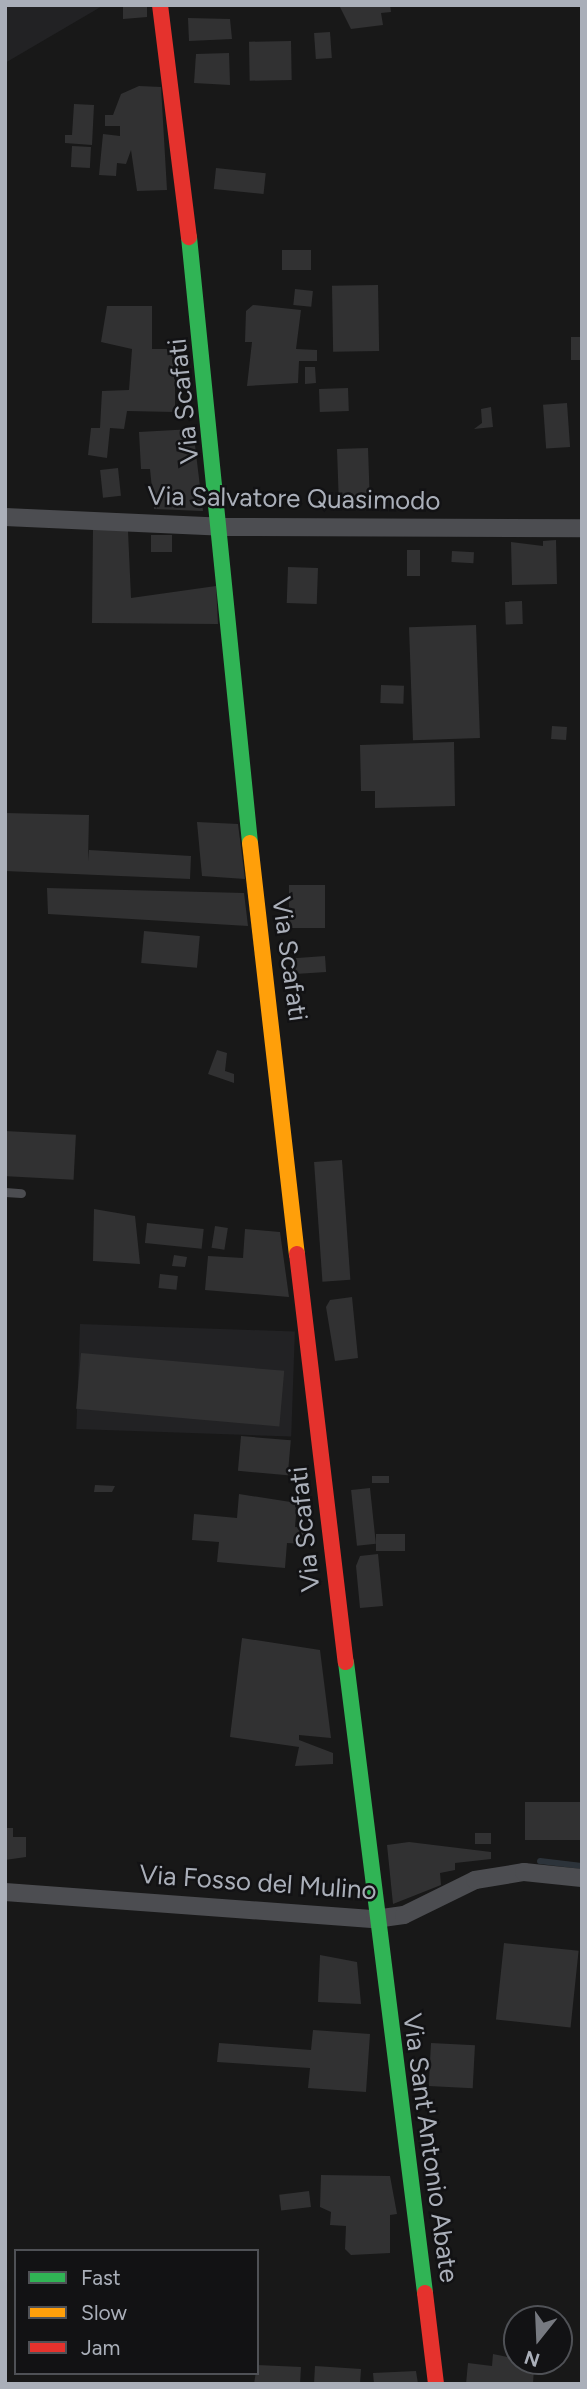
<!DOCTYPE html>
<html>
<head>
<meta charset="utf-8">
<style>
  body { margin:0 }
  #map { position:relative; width:587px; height:2389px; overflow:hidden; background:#181818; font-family:Figtree,sans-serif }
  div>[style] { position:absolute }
  .built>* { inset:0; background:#222224; transform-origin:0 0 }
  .stream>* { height:6px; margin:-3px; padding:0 3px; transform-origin:3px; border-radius:3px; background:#2c333a }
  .building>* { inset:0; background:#313132; transform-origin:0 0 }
  .lane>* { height:9px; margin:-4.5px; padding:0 4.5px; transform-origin:4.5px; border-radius:4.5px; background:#4c4d51 }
  .street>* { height:18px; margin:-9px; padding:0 9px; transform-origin:9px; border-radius:9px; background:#4c4d51 }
  .fast>* { height:16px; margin:-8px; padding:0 8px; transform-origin:8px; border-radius:8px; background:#30b455 }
  .slow>* { height:16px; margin:-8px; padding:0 8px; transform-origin:8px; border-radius:8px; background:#ff9f0a }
  .jam>* { height:16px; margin:-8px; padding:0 8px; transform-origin:8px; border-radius:8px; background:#e5322d }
  span { translate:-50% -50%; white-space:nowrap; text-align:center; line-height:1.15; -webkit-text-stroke:5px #121214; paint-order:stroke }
  .street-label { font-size:26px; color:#aaafb9 }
  .frame { position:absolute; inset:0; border:7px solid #aaafb9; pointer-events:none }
  .legend { position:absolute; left:14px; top:2249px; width:245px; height:126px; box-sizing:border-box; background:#121214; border:2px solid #4f5156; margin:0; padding:9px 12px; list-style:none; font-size:21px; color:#aaafb9 }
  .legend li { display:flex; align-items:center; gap:14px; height:35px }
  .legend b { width:35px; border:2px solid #4f5156 }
  .north { position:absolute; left:503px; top:2305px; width:70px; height:70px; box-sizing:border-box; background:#121214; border:2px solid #4f5156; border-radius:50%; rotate:198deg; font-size:19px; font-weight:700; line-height:28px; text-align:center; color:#aaafb9 }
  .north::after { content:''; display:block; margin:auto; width:24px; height:32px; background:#777a81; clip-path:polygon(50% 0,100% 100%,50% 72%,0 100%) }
</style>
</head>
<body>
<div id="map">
  <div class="built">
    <i style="clip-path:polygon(5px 5px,104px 5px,5px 63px)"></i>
    <i style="left:80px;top:1324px;width:215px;height:105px;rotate:2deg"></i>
  </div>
  <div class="stream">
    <i style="left:540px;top:1861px;width:42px;rotate:6.8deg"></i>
  </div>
  <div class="building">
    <i style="clip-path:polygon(123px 5px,147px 5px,147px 17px,123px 19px)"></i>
    <i style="clip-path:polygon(339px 5px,390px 5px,391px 12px,381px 13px,383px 25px,351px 29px)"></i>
    <i style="clip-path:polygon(188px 18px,230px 19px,232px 39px,189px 41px)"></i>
    <i style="left:330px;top:32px;width:26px;height:16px;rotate:86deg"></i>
    <i style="left:291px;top:41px;width:39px;height:42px;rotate:89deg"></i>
    <i style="clip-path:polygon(229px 53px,230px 85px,194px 83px,196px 54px)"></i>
    <i style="clip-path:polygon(139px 86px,161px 87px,167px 190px,137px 191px,131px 150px,126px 164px,117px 163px,116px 176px,99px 175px,103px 134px,120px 136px,120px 126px,105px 126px,105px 115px,113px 115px,121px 94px)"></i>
    <i style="clip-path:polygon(74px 104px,94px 105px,92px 145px,65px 143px,65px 135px,72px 135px)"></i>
    <i style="left:72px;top:146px;width:19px;height:21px;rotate:3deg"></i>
    <i style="left:216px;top:168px;width:50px;height:21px;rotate:6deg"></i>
    <i style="left:282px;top:250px;width:29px;height:20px"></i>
    <i style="left:378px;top:285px;width:66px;height:46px;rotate:89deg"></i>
    <i style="left:295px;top:289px;width:18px;height:16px;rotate:6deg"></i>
    <i style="clip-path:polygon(253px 305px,301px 310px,296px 349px,317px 350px,317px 361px,299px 361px,298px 383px,247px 386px,252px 342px,245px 342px,246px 311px)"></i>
    <i style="clip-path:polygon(107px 306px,152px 306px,152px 349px,175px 349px,175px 412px,127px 411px,124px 429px,110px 428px,107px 458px,88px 455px,91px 428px,100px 428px,102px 391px,129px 390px,132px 349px,101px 342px)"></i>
    <i style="left:582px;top:337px;width:23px;height:11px;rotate:90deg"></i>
    <i style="clip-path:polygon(305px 367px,315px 367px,316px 383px,305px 384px)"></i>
    <i style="left:348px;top:388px;width:23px;height:29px;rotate:88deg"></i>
    <i style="left:567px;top:403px;width:44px;height:24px;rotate:86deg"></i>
    <i style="clip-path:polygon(491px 407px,493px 427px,474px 429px,482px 423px,481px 409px)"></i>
    <i style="clip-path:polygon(193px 429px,203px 511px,154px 509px,150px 469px,141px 469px,139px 432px)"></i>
    <i style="left:368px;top:448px;width:55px;height:31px;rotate:88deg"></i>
    <i style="left:118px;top:468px;width:28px;height:18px;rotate:84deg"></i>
    <i style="clip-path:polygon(93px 528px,128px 531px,131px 598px,216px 586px,218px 624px,92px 623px)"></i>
    <i style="left:151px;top:535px;width:21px;height:17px"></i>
    <i style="clip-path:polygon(556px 540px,557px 584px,512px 585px,511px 542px,543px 546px,543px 541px)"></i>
    <i style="left:407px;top:550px;width:13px;height:26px"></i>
    <i style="left:452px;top:551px;width:22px;height:11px;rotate:3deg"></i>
    <i style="left:288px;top:567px;width:30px;height:36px;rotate:2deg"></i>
    <i style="left:522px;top:601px;width:23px;height:17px;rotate:88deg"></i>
    <i style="left:476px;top:625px;width:113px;height:67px;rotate:88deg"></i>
    <i style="left:381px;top:685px;width:23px;height:18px;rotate:2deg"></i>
    <i style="left:552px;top:726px;width:15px;height:13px;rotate:4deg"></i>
    <i style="clip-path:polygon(454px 742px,455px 806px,375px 808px,375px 791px,361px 791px,360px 745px)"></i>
    <i style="clip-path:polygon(5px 813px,89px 815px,88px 861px,89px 850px,191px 856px,190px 879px,5px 871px)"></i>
    <i style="clip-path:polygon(197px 822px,238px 824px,245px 879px,202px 876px)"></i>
    <i style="left:289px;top:885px;width:36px;height:43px"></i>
    <i style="clip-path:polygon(47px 888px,244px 893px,248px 926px,48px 914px)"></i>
    <i style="left:144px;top:931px;width:56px;height:32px;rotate:5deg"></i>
    <i style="left:325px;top:956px;width:16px;height:31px;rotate:86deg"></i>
    <i style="clip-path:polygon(217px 1050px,227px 1053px,225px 1071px,234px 1074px,234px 1083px,208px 1074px)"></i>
    <i style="left:5px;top:1131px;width:71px;height:45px;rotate:3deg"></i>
    <i style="left:342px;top:1160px;width:120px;height:28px;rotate:86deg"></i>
    <i style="clip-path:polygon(94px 1209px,135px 1216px,140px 1264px,93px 1261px)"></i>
    <i style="left:147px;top:1223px;width:57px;height:20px;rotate:6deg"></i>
    <i style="left:215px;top:1226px;width:13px;height:22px;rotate:9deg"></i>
    <i style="clip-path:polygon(245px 1229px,280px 1232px,289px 1297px,205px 1290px,208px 1256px,243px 1258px)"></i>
    <i style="clip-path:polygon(174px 1255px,187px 1257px,185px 1267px,172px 1266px)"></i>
    <i style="left:160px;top:1274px;width:18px;height:14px;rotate:6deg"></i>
    <i style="clip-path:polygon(352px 1297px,358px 1358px,335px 1361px,326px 1307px,330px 1300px)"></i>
    <i style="left:81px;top:1353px;width:204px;height:56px;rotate:5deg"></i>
    <i style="left:241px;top:1436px;width:50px;height:35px;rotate:5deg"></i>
    <i style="left:372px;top:1476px;width:17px;height:7px"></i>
    <i style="clip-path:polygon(95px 1485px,115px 1486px,112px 1492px,94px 1492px)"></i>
    <i style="left:370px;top:1488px;width:56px;height:19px;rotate:84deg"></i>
    <i style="clip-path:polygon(239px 1494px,297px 1503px,295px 1527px,306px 1528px,305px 1544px,287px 1543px,285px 1568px,217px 1562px,219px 1542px,192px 1540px,194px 1514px,237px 1518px)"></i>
    <i style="left:376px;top:1534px;width:29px;height:17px"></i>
    <i style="clip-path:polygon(378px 1554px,383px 1606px,360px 1608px,356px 1566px,360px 1556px)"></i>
    <i style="clip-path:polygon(242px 1638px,320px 1650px,331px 1738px,299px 1735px,299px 1740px,333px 1753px,333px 1764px,295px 1766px,299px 1747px,230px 1737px)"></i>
    <i style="left:582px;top:1802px;width:38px;height:57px;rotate:90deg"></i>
    <i style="clip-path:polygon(5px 1828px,13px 1828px,13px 1837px,26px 1837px,26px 1857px,5px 1860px)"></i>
    <i style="left:475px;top:1833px;width:16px;height:11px"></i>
    <i style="clip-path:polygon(409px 1842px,491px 1852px,491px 1859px,455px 1863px,455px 1870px,440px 1873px,441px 1885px,393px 1904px,387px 1845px)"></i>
    <i style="left:504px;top:1943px;width:75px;height:77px;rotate:6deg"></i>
    <i style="clip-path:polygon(320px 1955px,357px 1962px,361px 2004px,318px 2002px)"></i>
    <i style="clip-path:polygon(313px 2030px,370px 2034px,366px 2092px,308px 2088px,310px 2068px,217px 2062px,219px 2043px,311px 2050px)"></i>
    <i style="left:431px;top:2043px;width:44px;height:43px;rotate:3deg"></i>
    <i style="clip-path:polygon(321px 2175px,390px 2176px,397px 2214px,390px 2215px,390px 2253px,351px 2255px,345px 2249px,346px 2226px,330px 2225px,331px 2212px,320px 2207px)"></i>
    <i style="left:309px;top:2191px;width:16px;height:30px;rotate:83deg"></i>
    <i style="clip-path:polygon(493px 2354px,528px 2361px,534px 2368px,533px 2384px,466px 2384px,468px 2363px,492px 2366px)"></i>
    <i style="clip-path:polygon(257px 2365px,301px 2367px,300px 2384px,254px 2384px)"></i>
    <i style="clip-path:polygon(315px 2366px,361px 2369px,360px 2384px,314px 2384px)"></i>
    <i style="clip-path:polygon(416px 2371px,418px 2384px,374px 2384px,373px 2373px)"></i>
  </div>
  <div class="lane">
    <i style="left:5px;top:1192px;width:16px;rotate:4deg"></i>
  </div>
  <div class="street">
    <i style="left:5px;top:517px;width:217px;rotate:2.6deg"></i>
    <i style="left:222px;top:527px;width:360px;rotate:0.2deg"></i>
    <i style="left:5px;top:1892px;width:371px;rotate:4.2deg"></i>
    <i style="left:375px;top:1919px;width:29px;rotate:-8deg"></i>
    <i style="left:404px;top:1915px;width:79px;rotate:-26.2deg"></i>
    <i style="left:475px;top:1880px;width:50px;rotate:-9.3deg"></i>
    <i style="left:524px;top:1872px;width:58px;rotate:5.9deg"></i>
  </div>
  <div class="fast">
    <i style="left:189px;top:237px;width:609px;rotate:84.25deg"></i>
    <i style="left:346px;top:1662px;width:636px;rotate:82.86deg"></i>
  </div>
  <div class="slow">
    <i style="left:250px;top:843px;width:414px;rotate:83.5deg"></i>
  </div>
  <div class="jam">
    <i style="left:160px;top:5px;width:234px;rotate:82.9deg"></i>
    <i style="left:297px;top:1254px;width:411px;rotate:83.2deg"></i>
    <i style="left:425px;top:2293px;width:92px;rotate:83.1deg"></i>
  </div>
  <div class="street-label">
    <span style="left:184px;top:401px;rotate:-96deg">Via Scafati</span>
    <span style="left:294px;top:499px;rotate:1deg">Via Salvatore Quasimodo</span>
    <span style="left:289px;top:959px;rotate:82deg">Via Scafati</span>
    <span style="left:305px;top:1529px;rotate:-96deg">Via Scafati</span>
    <span style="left:258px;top:1883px;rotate:4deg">Via Fosso del Mulino</span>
    <span style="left:430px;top:2148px;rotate:82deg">Via Sant'Antonio Abate</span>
  </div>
  <div class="frame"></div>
  <ul class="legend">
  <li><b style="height:9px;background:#30b455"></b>Fast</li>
  <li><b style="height:9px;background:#ff9f0a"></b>Slow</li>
  <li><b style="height:9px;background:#e5322d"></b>Jam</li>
  </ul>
  <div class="north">N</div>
</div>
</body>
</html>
